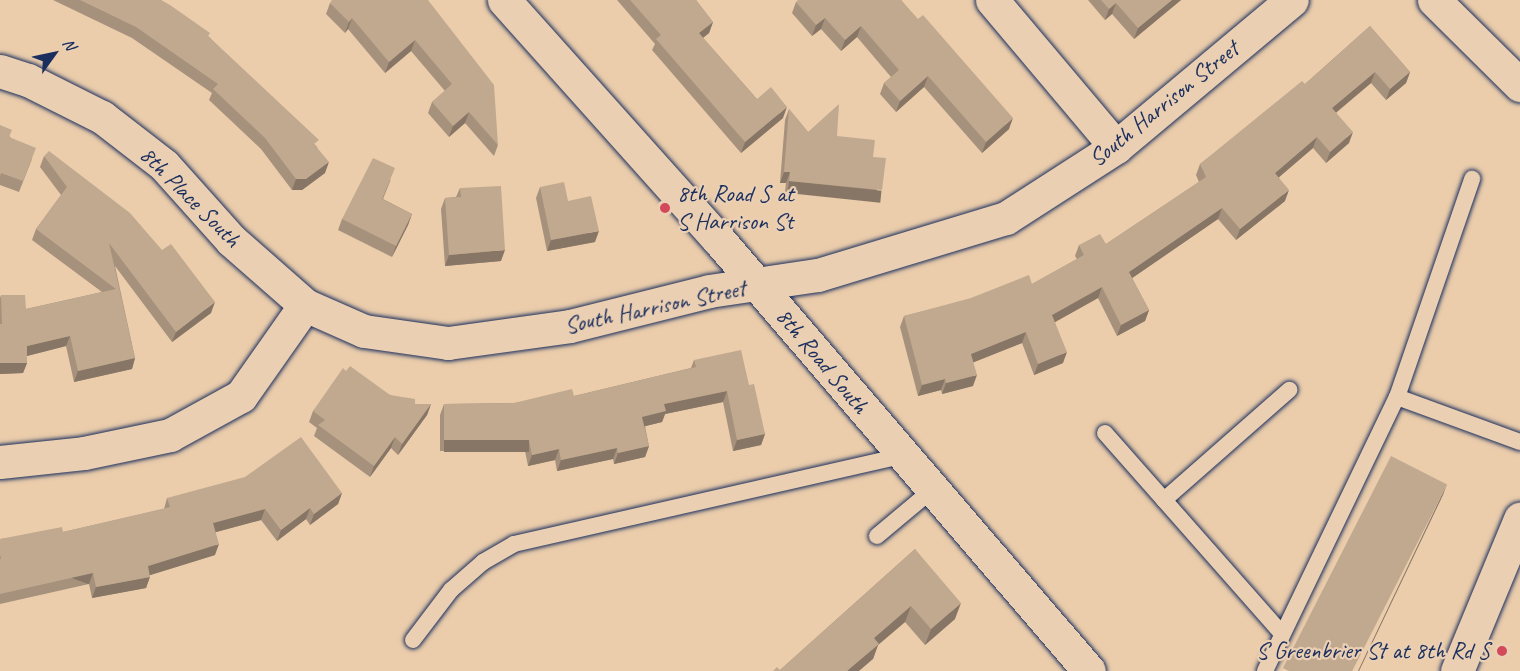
<!DOCTYPE html>
<html>
<head>
<meta charset="utf-8">
<style>
  body { margin:0 }
  #map { position:relative; width:1520px; height:671px; overflow:hidden; background:#ebcdab; font-family:Caveat,sans-serif }
  div>[style] { position:absolute }
  .roads { filter:drop-shadow(0 0 2px #1b2f5e) drop-shadow(0 0 2px #1b2f5e) }
  .lane>* { height:16px; margin:-8px; padding:0 8px; transform-origin:8px; border-radius:8px; background:#ebcfb2 }
  .street>* { height:33px; margin:-16.5px; padding:0 16.5px; transform-origin:16.5px; border-radius:16.5px; background:#ebcfb2 }
  .secondary>* { height:33px; margin:-16.5px; padding:0 16.5px; transform-origin:16.5px; border-radius:16.5px; background:#ebcfb2 }
  .wall>* { inset:0; background:#a6917c }
  .shaded-wall>* { inset:0; background:#877665; transform-origin:0 0 }
  .building>* { inset:0; background:#c1a990; transform-origin:0 0 }
  .dots>* { width:16px; height:16px; translate:-50% -50%; box-sizing:border-box; border:3px solid #ebcfb2; border-radius:50% }
  span { translate:-50% -50%; white-space:nowrap; text-align:center; line-height:1.15; -webkit-text-stroke:4.5px #ebcfb2; paint-order:stroke }
  .street-label { font-size:24px; color:#1b2f5e }
  .poi-label { font-size:24px; color:#1b2f5e }
  .left { translate:0 -50%; text-align:left }
  .right { translate:-100% -50%; text-align:right }
  .north { position:absolute; left:24px; top:24px; width:60px; height:60px; -webkit-text-stroke:4px #ebcfb2; paint-order:stroke; rotate:57deg; font-size:16px; font-weight:700; line-height:24px; text-align:center; color:#1b2f5e }
  .north::after { content:''; display:block; margin:auto; width:21px; height:27px; background:#1b2f5e; clip-path:polygon(50% 0,100% 100%,50% 72%,0 100%) }
</style>
</head>
<body>
<div id="map">
  <div class="roads">
    <div class="lane">
      <i style="left:1397px;top:397px;width:131px;rotate:20.1deg"></i>
      <i style="left:1105px;top:433px;width:268px;rotate:48.6deg"></i>
      <i style="left:1164px;top:500px;width:167px;rotate:-41.3deg"></i>
      <i style="left:877px;top:536px;width:72px;rotate:-39.9deg"></i>
      <i style="left:413px;top:640px;width:63px;rotate:-52.8deg"></i>
      <i style="left:451px;top:590px;width:43px;rotate:-41.2deg"></i>
      <i style="left:483px;top:562px;width:36px;rotate:-30deg"></i>
      <i style="left:514px;top:544px;width:398px;rotate:-12.8deg"></i>
      <i style="left:1265px;top:671px;width:304px;rotate:-64.3deg"></i>
      <i style="left:1397px;top:397px;width:231px;rotate:-71deg"></i>
    </div>
    <div class="street">
      <i style="left:504px;top:0;width:321px;rotate:48.2deg"></i>
      <i style="left:718px;top:239px;width:569px;rotate:49.34deg"></i>
      <i style="left:992px;top:0;width:192px;rotate:49.9deg"></i>
      <i style="left:0;top:71px;width:29px;rotate:18deg"></i>
      <i style="left:28px;top:80px;width:83px;rotate:26.6deg"></i>
      <i style="left:102px;top:117px;width:78px;rotate:37.7deg"></i>
      <i style="left:164px;top:165px;width:101px;rotate:48.2deg"></i>
      <i style="left:231px;top:240px;width:98px;rotate:41.3deg"></i>
      <i style="left:305px;top:305px;width:64px;rotate:23.8deg"></i>
      <i style="left:364px;top:331px;width:85px;rotate:8.1deg"></i>
      <i style="left:448px;top:343px;width:123px;rotate:-7.9deg"></i>
      <i style="left:570px;top:326px;width:143px;rotate:-14.1deg"></i>
      <i style="left:709px;top:291px;width:110px;rotate:-8.4deg"></i>
      <i style="left:818px;top:275px;width:196px;rotate:-16.9deg"></i>
      <i style="left:1006px;top:218px;width:131px;rotate:-32.8deg"></i>
      <i style="left:1116px;top:147px;width:229px;rotate:-39.9deg"></i>
      <i style="left:0;top:462px;width:84px;rotate:-6.1deg"></i>
      <i style="left:84px;top:453px;width:88px;rotate:-11.8deg"></i>
      <i style="left:170px;top:435px;width:81px;rotate:-28.8deg"></i>
      <i style="left:241px;top:396px;width:111px;rotate:-54.9deg"></i>
      <i style="left:1457px;top:671px;width:165px;rotate:-67.5deg"></i>
    </div>
    <div class="secondary">
      <i style="left:1434px;top:0;width:121px;rotate:44.7deg"></i>
    </div>
  </div>
  <div class="wall">
    <i style="clip-path:polygon(53px 0,161px 0,209px 37px,317px 147px,325px 173px,302px 190px,292px 190px,261px 149px,209px 100px,212px 93px,132px 38px)"></i>
    <i style="clip-path:polygon(422px 0,498px 145px,494px 156px,465px 123px,449px 137px,428px 113px,432px 102px,445px 91px,411px 51px,385px 73px,348px 29px,345px 33px,326px 14px,330px 3px)"></i>
    <i style="clip-path:polygon(617px 0,696px 0,713px 22px,709px 33px,703px 38px,757px 99px,783px 118px,741px 153px,652px 50px,655px 44px)"></i>
    <i style="clip-path:polygon(901px 0,1009px 129px,982px 153px,924px 87px,896px 112px,880px 94px,884px 83px,891px 77px,857px 37px,841px 51px,821px 29px,812px 36px,792px 13px,796px 2px)"></i>
    <i style="clip-path:polygon(1088px 0,1181px 0,1134px 39px,1112px 14px,1105px 20px)"></i>
    <i style="clip-path:polygon(1370px 26px,1410px 72px,1406px 83px,1386px 100px,1371px 83px,1336px 113px,1349px 143px,1326px 163px,1313px 148px,1279px 177px,1285px 201px,1236px 240px,1218px 219px,1132px 278px,1149px 310px,1145px 321px,1117px 336px,1098px 298px,1055px 322px,1063px 363px,1034px 375px,1022px 343px,973px 362px,973px 386px,942px 394px,941px 390px,918px 396px,900px 327px,904px 316px,1032px 284px,1077px 259px,1075px 256px,1079px 245px,1106px 244px,1199px 182px,1196px 175px,1200px 164px,1305px 84px)"></i>
    <i style="clip-path:polygon(789px 109px,808px 132px,837px 136px,873px 157px,878px 201px,785px 192px,786px 183px,780px 183px,785px 120px)"></i>
    <i style="clip-path:polygon(0 125px,10px 137px,32px 159px,19px 192px,0 185px)"></i>
    <i style="clip-path:polygon(44px 156px,211px 313px,172px 342px,115px 266px,135px 358px,132px 369px,74px 382px,66px 346px,27px 356px,27px 363px,23px 373px,0 374px,0 298px,1px 295px,26px 309px,102px 292px,32px 240px,36px 229px,61px 195px,40px 167px)"></i>
    <i style="clip-path:polygon(391px 179px,383px 199px,412px 214px,408px 225px,392px 257px,338px 230px,342px 219px)"></i>
    <i style="clip-path:polygon(540px 187px,568px 201px,595px 242px,547px 251px,536px 198px)"></i>
    <i style="clip-path:polygon(460px 188px,501px 261px,445px 266px,441px 209px,445px 198px,456px 197px)"></i>
    <i style="clip-path:polygon(694px 360px,749px 385px,765px 434px,761px 445px,733px 451px,723px 402px,665px 414px,662px 422px,645px 426px,649px 446px,645px 457px,614px 464px,613px 459px,557px 471px,555px 460px,528px 466px,525px 451px,440px 451px,440px 415px,444px 404px,514px 403px,574px 396px,691px 368px)"></i>
    <i style="clip-path:polygon(346px 371px,390px 395px,415px 404px,431px 404px,427px 415px,398px 455px,391px 448px,370px 477px,314px 436px,317px 428px,309px 422px,313px 411px)"></i>
    <i style="clip-path:polygon(342px 493px,338px 504px,310px 525px,306px 519px,277px 541px,261px 520px,216px 532px,215px 555px,150px 575px,146px 588px,92px 598px,89px 584px,0 604px,0 539px,63px 532px,164px 509px,167px 498px)"></i>
    <i style="clip-path:polygon(915px 549px,955px 619px,925px 645px,905px 622px,878px 645px,873px 659px,780px 670px)"></i>
  </div>
  <div class="shaded-wall">
    <i style="clip-path:polygon(1172px 0,1181px 0,1134px 39px,1138px 28px)"></i>
    <i style="clip-path:polygon(1116px 3px,1112px 14px,1105px 20px,1109px 9px)"></i>
    <i style="clip-path:polygon(352px 18px,348px 29px,345px 33px,349px 22px)"></i>
    <i style="clip-path:polygon(825px 18px,821px 29px,812px 36px,816px 25px)"></i>
    <i style="clip-path:polygon(713px 22px,709px 33px,695px 44px,699px 33px)"></i>
    <i style="clip-path:polygon(861px 26px,857px 37px,841px 51px,845px 40px)"></i>
    <i style="clip-path:polygon(415px 40px,411px 51px,385px 73px,389px 62px)"></i>
    <i style="clip-path:polygon(1375px 72px,1371px 83px,1328px 119px,1332px 108px)"></i>
    <i style="clip-path:polygon(1410px 72px,1406px 83px,1386px 100px,1390px 89px)"></i>
    <i style="clip-path:polygon(928px 76px,924px 87px,896px 112px,900px 101px)"></i>
    <i style="clip-path:polygon(787px 107px,783px 118px,741px 153px,745px 142px)"></i>
    <i style="clip-path:polygon(469px 112px,465px 123px,449px 137px,453px 126px)"></i>
    <i style="clip-path:polygon(1013px 118px,1009px 129px,982px 153px,986px 142px)"></i>
    <i style="clip-path:polygon(1353px 132px,1349px 143px,1326px 163px,1330px 152px)"></i>
    <i style="clip-path:polygon(1317px 137px,1313px 148px,1271px 184px,1275px 173px)"></i>
    <i style="clip-path:polygon(329px 162px,325px 173px,302px 190px,292px 190px,296px 179px)"></i>
    <i style="clip-path:polygon(784px 172px,790px 172px,786px 183px,780px 183px)"></i>
    <i style="left:789px;top:181px;width:93px;height:12px;rotate:6deg"></i>
    <i style="clip-path:polygon(1289px 190px,1285px 201px,1236px 240px,1240px 229px)"></i>
    <i style="clip-path:polygon(1222px 208px,1218px 219px,1125px 283px,1129px 272px)"></i>
    <i style="clip-path:polygon(412px 214px,408px 225px,392px 257px,396px 246px)"></i>
    <i style="clip-path:polygon(599px 231px,595px 242px,547px 251px,551px 240px)"></i>
    <i style="clip-path:polygon(505px 250px,501px 261px,445px 266px,449px 255px)"></i>
    <i style="clip-path:polygon(1102px 287px,1098px 298px,1048px 326px,1052px 315px)"></i>
    <i style="clip-path:polygon(215px 302px,211px 313px,172px 342px,176px 332px)"></i>
    <i style="clip-path:polygon(1149px 310px,1145px 321px,1117px 336px,1121px 325px)"></i>
    <i style="clip-path:polygon(1026px 332px,1022px 343px,967px 365px,971px 354px)"></i>
    <i style="clip-path:polygon(70px 336px,66px 346px,23px 357px,27px 346px)"></i>
    <i style="clip-path:polygon(1067px 352px,1063px 363px,1034px 375px,1038px 364px)"></i>
    <i style="clip-path:polygon(135px 358px,132px 369px,74px 382px,78px 371px)"></i>
    <i style="clip-path:polygon(0 363px,27px 363px,23px 373px,0 374px)"></i>
    <i style="clip-path:polygon(977px 375px,973px 386px,942px 394px,946px 383px)"></i>
    <i style="clip-path:polygon(945px 379px,941px 390px,918px 396px,922px 385px)"></i>
    <i style="clip-path:polygon(727px 391px,723px 402px,665px 414px,662px 422px,638px 428px,642px 417px,664px 404px)"></i>
    <i style="clip-path:polygon(431px 404px,427px 415px,398px 455px,402px 444px)"></i>
    <i style="clip-path:polygon(765px 434px,761px 445px,733px 451px,737px 440px)"></i>
    <i style="clip-path:polygon(395px 437px,391px 448px,370px 477px,374px 466px)"></i>
    <i style="left:444px;top:440px;width:85px;height:12px"></i>
    <i style="clip-path:polygon(649px 446px,645px 457px,614px 464px,618px 453px)"></i>
    <i style="clip-path:polygon(617px 448px,613px 459px,557px 471px,561px 460px)"></i>
    <i style="clip-path:polygon(559px 449px,555px 460px,528px 466px,532px 455px)"></i>
    <i style="clip-path:polygon(1447px 484px,1443px 495px,1359px 671px,1358px 671px)"></i>
    <i style="clip-path:polygon(342px 493px,338px 504px,310px 525px,314px 514px)"></i>
    <i style="clip-path:polygon(310px 508px,306px 519px,277px 541px,281px 530px)"></i>
    <i style="clip-path:polygon(265px 509px,261px 520px,209px 534px,213px 523px)"></i>
    <i style="clip-path:polygon(219px 544px,215px 555px,144px 577px,148px 566px)"></i>
    <i style="left:93px;top:573px;width:12px;height:95px;rotate:110deg"></i>
    <i style="clip-path:polygon(150px 577px,146px 588px,92px 598px,96px 587px)"></i>
    <i style="clip-path:polygon(961px 603px,955px 619px,925px 645px,931px 629px)"></i>
    <i style="clip-path:polygon(911px 606px,905px 622px,878px 645px,873px 659px,859px 671px,847px 671px,874px 638px)"></i>
  </div>
  <div class="building">
    <i style="clip-path:polygon(80px 0,161px 0,170px 5px,210px 33px,208px 36px,319px 140px,314px 144px,329px 162px,306px 179px,296px 179px,265px 138px,213px 89px,218px 84px,136px 27px)"></i>
    <i style="clip-path:polygon(332px 0,428px 0,494px 85px,498px 145px,469px 112px,453px 126px,432px 102px,452px 84px,415px 40px,389px 62px,352px 18px,349px 22px,330px 3px)"></i>
    <i style="clip-path:polygon(630px 0,696px 0,713px 22px,699px 33px,757px 99px,771px 87px,787px 107px,745px 142px,656px 39px,661px 35px)"></i>
    <i style="clip-path:polygon(798px 0,901px 0,918px 19px,923px 15px,1013px 118px,986px 142px,928px 76px,900px 101px,884px 83px,899px 70px,861px 26px,845px 40px,825px 18px,816px 25px,796px 2px)"></i>
    <i style="clip-path:polygon(1101px 0,1172px 0,1138px 28px,1116px 3px,1109px 9px)"></i>
    <i style="clip-path:polygon(1370px 26px,1410px 72px,1390px 89px,1375px 72px,1332px 108px,1353px 132px,1330px 152px,1317px 137px,1275px 173px,1289px 190px,1240px 229px,1222px 208px,1129px 272px,1149px 310px,1121px 325px,1102px 287px,1052px 315px,1067px 352px,1038px 364px,1026px 332px,971px 354px,977px 375px,946px 383px,945px 379px,922px 385px,904px 316px,971px 298px,1029px 275px,1032px 284px,1084px 255px,1079px 245px,1100px 234px,1106px 244px,1206px 177px,1200px 164px,1302px 81px,1305px 84px)"></i>
    <i style="clip-path:polygon(839px 104px,837px 136px,875px 140px,873px 157px,886px 158px,882px 190px,789px 181px,790px 172px,784px 172px,789px 109px,808px 132px)"></i>
    <i style="clip-path:polygon(0 125px,12px 130px,9px 137px,36px 148px,23px 181px,1px 173px,0 176px)"></i>
    <i style="clip-path:polygon(49px 151px,130px 213px,162px 250px,171px 244px,215px 302px,176px 332px,109px 243px,135px 358px,78px 371px,70px 336px,27px 346px,27px 363px,0 363px,0 324px,2px 324px,1px 295px,25px 295px,26px 309px,116px 289px,36px 229px,67px 187px,44px 156px)"></i>
    <i style="clip-path:polygon(373px 158px,395px 168px,382px 199px,412px 214px,396px 246px,342px 219px)"></i>
    <i style="clip-path:polygon(564px 182px,568px 201px,591px 196px,599px 231px,551px 240px,540px 187px)"></i>
    <i style="clip-path:polygon(501px 186px,505px 250px,449px 255px,445px 198px,461px 197px,460px 188px)"></i>
    <i style="clip-path:polygon(741px 350px,749px 385px,754px 384px,765px 434px,737px 440px,727px 391px,664px 404px,666px 411px,642px 417px,649px 446px,618px 453px,617px 448px,561px 460px,559px 449px,532px 455px,529px 440px,444px 440px,444px 404px,514px 403px,572px 389px,574px 396px,696px 367px,694px 360px)"></i>
    <i style="clip-path:polygon(350px 366px,390px 395px,415px 399px,415px 404px,431px 404px,402px 444px,395px 437px,374px 466px,318px 425px,325px 420px,313px 411px,343px 368px,346px 371px)"></i>
    <i style="clip-path:polygon(301px 437px,342px 493px,314px 514px,310px 508px,281px 530px,265px 509px,213px 523px,219px 544px,148px 566px,150px 577px,96px 587px,93px 573px,0 594px,0 559px,1px 559px,0 554px,0 539px,62px 527px,63px 532px,170px 507px,167px 498px,245px 477px)"></i>
    <i style="left:1391px;top:456px;width:63px;height:238px;rotate:27deg"></i>
    <i style="clip-path:polygon(915px 549px,961px 603px,931px 629px,911px 606px,874px 638px,879px 644px,847px 671px,773px 671px,777px 667px,780px 670px)"></i>
  </div>
  <div class="dots">
    <i style="left:665px;top:208px;background:#d1495b"></i>
    <i style="left:1502px;top:651px;background:#d1495b"></i>
  </div>
  <div class="street-label">
    <span style="left:1164px;top:104px;rotate:-39deg">South Harrison Street</span>
    <span style="left:190px;top:197px;rotate:45deg">8th Place South</span>
    <span style="left:655px;top:307px;rotate:-12deg">South Harrison Street</span>
    <span style="left:822px;top:361px;rotate:50deg">8th Road South</span>
  </div>
  <div class="poi-label">
    <span class="left" style="left:677px;top:208px">8th Road S at<br>S Harrison St</span>
    <span class="right" style="left:1490px;top:651px">S Greenbrier St at 8th Rd S</span>
  </div>
  <div class="north">N</div>
</div>
</body>
</html>
